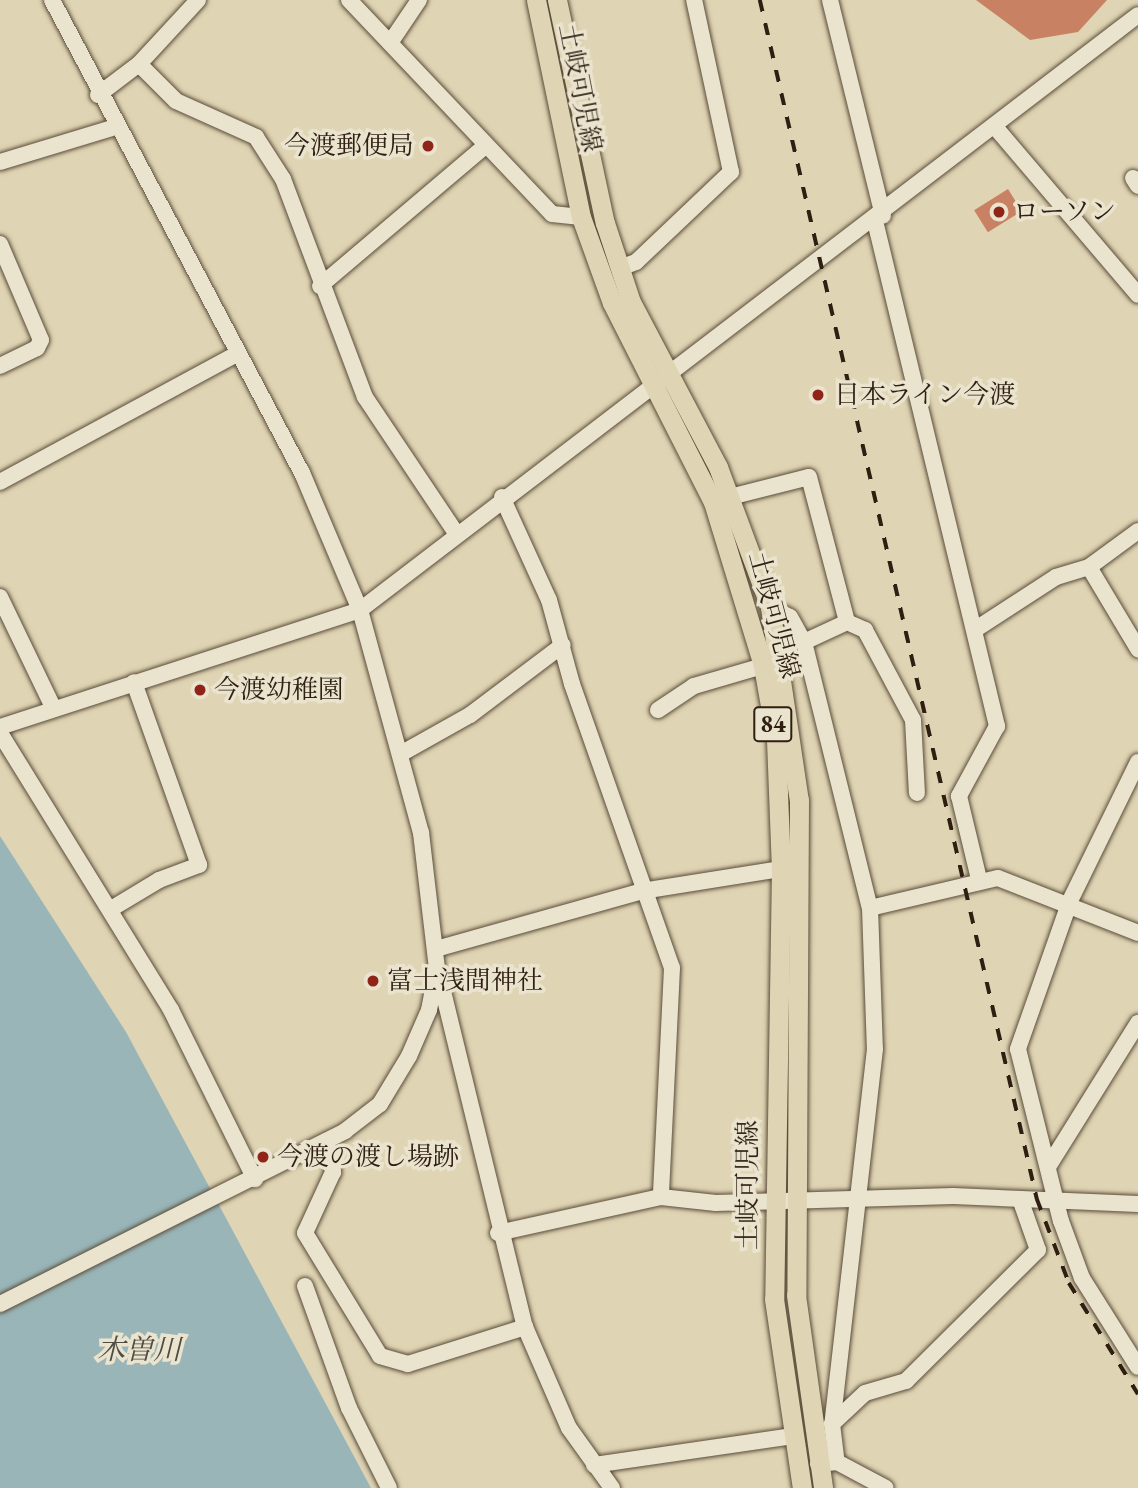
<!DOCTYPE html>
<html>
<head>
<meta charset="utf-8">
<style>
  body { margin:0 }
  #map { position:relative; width:1138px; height:1488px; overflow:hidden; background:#dfd4b3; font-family:"EB Garamond","Noto Serif JP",serif }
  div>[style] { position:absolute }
  .water>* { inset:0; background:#99b5b8 }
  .building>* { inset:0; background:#c88263; transform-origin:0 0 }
  .roads { filter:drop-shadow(0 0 2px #5a4c3a) drop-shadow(0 0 2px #5a4c3a) }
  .minor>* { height:16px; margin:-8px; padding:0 8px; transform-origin:8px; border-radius:8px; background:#eae3ce }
  .major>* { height:19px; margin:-9.5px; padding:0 9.5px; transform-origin:9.5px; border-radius:9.5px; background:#dfd4b3 }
  .rail>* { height:3.5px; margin-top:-1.75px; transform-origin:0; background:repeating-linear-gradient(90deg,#2e1f12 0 12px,transparent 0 24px) }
  .dots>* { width:19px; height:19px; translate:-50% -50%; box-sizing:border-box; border:4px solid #eae3ce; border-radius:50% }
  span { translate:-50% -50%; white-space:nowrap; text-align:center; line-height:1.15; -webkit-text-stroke:7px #eae3ce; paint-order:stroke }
  .shield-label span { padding:2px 5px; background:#eae3ce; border:2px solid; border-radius:5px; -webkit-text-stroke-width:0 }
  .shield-label { font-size:24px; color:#2e1f12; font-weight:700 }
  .street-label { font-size:26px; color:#2e1f12 }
  .poi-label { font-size:26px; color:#2e1f12 }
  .right { translate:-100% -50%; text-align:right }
  .left { translate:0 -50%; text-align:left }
  .water-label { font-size:28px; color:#4e4c44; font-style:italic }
</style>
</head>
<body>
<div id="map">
  <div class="water">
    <i style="clip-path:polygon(0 836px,126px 1032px,371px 1488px,0 1488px)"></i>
  </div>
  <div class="building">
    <i style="clip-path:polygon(976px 0,1107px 0,1078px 32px,1030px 40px)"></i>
    <i style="left:1008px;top:189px;width:26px;height:40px;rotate:58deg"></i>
  </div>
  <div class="roads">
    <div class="minor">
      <i style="left:349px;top:0;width:295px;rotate:46.5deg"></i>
      <i style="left:552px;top:214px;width:29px;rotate:6deg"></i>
      <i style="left:830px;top:0;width:222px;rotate:76.2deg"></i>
      <i style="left:390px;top:43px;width:52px;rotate:-56deg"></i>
      <i style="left:139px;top:64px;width:52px;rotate:45deg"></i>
      <i style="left:176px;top:101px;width:88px;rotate:24.2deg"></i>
      <i style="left:256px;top:137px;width:50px;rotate:57.3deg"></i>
      <i style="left:283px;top:179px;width:233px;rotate:69.4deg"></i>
      <i style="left:365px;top:397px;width:164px;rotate:56.2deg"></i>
      <i style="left:98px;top:95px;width:51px;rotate:-37.1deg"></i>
      <i style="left:139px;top:64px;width:87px;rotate:-47.3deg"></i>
      <i style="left:996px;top:128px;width:219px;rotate:49.6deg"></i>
      <i style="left:0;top:162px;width:120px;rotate:-16.9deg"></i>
      <i style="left:1133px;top:178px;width:9px;rotate:58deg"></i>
      <i style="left:875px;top:221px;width:520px;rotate:76.42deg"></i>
      <i style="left:997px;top:726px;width:80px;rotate:118.5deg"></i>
      <i style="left:959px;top:796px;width:85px;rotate:76.5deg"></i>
      <i style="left:0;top:244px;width:104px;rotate:66.9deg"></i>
      <i style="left:41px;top:340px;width:9px;rotate:117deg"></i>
      <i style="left:37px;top:348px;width:41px;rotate:154.1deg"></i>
      <i style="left:620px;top:268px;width:17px;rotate:-21deg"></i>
      <i style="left:636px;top:262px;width:131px;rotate:-43.5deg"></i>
      <i style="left:731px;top:172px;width:176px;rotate:-102.1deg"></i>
      <i style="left:320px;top:286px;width:214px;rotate:-40.3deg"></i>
      <i style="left:0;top:482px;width:269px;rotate:-28.4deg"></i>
      <i style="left:502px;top:497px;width:113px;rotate:65.5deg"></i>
      <i style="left:549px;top:600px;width:87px;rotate:74.7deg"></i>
      <i style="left:572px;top:684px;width:301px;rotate:70.6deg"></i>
      <i style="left:672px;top:968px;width:229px;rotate:92.8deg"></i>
      <i style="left:730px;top:497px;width:81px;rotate:-14.2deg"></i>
      <i style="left:809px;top:477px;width:150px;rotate:75.3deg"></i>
      <i style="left:1089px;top:567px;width:96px;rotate:59.1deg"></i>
      <i style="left:0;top:597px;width:124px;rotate:64.3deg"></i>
      <i style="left:770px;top:607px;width:22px;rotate:27deg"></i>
      <i style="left:790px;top:617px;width:29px;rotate:61deg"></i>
      <i style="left:804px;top:642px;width:274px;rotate:76.1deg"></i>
      <i style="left:870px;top:908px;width:141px;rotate:88deg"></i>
      <i style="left:875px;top:1049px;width:377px;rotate:96.5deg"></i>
      <i style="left:832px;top:1424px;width:45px;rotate:-43.2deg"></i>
      <i style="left:865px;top:1393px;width:43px;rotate:-16.3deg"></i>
      <i style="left:906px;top:1381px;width:186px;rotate:-44.8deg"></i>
      <i style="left:1038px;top:1250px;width:54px;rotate:-109.4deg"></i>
      <i style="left:976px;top:629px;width:95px;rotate:-33deg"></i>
      <i style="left:1056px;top:577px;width:34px;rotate:-17deg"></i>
      <i style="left:1089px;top:567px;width:61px;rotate:-36.3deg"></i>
      <i style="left:804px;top:642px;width:47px;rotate:-24.9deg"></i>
      <i style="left:847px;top:622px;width:20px;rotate:24deg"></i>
      <i style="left:865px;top:630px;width:102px;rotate:61.9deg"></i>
      <i style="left:913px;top:720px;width:73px;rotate:86.9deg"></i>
      <i style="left:658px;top:710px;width:43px;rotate:-33.7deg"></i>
      <i style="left:694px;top:686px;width:72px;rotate:-16.2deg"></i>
      <i style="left:0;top:727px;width:379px;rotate:-18deg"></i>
      <i style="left:360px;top:610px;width:979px;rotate:-37.41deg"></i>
      <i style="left:0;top:733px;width:326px;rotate:58.3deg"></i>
      <i style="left:171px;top:1010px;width:189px;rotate:63.6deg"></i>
      <i style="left:404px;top:752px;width:76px;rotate:-29.3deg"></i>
      <i style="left:470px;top:715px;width:116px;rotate:-37deg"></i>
      <i style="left:1138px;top:762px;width:155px;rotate:116.1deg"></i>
      <i style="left:1070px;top:901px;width:157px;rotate:109.4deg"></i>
      <i style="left:1018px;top:1049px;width:177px;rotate:76deg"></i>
      <i style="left:1061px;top:1221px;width:61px;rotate:69.8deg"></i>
      <i style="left:1082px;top:1278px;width:105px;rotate:57.8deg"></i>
      <i style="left:870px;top:908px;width:131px;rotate:-13.2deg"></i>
      <i style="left:998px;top:878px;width:150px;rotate:21.4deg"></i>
      <i style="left:111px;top:909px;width:56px;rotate:-31.1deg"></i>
      <i style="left:159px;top:880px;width:43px;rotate:-20.6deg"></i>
      <i style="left:199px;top:865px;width:194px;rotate:-109.6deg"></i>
      <i style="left:436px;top:949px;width:214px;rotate:-15.7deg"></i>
      <i style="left:642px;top:891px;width:141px;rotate:-9deg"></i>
      <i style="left:439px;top:975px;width:362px;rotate:76.3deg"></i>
      <i style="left:525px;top:1327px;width:110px;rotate:66.5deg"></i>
      <i style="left:569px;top:1428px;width:74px;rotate:54.4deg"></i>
      <i style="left:326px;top:1141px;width:32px;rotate:77deg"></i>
      <i style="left:333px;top:1172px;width:67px;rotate:114.7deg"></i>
      <i style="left:305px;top:1233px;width:144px;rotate:58.6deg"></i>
      <i style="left:380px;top:1356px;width:29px;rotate:16deg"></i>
      <i style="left:408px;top:1364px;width:123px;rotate:-17.5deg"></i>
      <i style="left:1048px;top:1167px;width:170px;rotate:-58deg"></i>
      <i style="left:498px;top:1233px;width:167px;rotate:-12.5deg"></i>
      <i style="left:661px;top:1197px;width:55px;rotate:6.2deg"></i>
      <i style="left:716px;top:1203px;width:237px;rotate:-1.7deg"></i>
      <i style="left:953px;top:1196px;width:185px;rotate:2.5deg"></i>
      <i style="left:305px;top:1286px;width:130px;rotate:70.2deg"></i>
      <i style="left:349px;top:1408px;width:89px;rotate:63.4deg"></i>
      <i style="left:0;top:1304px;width:386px;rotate:-26.6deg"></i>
      <i style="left:345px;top:1131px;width:44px;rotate:-37.6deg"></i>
      <i style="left:380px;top:1104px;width:56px;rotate:-58.9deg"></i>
      <i style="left:409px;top:1056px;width:50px;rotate:-66.5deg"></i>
      <i style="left:429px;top:1010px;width:42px;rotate:-79deg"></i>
      <i style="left:437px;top:969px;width:137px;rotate:-96.7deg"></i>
      <i style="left:421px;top:833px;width:231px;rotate:-105.3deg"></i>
      <i style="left:360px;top:610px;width:149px;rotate:-112.9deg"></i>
      <i style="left:302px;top:473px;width:535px;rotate:-117.86deg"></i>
      <i style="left:832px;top:1424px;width:38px;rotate:83deg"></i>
      <i style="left:818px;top:1464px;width:19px;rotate:-6deg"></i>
      <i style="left:837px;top:1462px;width:55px;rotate:28deg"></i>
      <i style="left:594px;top:1465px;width:200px;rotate:-8.3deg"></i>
    </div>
    <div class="major">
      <i style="left:536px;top:0;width:222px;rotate:78.3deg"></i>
      <i style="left:581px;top:217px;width:91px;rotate:70.2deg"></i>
      <i style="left:612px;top:303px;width:223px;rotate:63.1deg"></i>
      <i style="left:713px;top:502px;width:171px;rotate:73deg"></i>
      <i style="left:763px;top:666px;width:75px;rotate:80deg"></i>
      <i style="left:776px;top:740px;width:129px;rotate:87.8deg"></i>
      <i style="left:781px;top:869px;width:430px;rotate:90.9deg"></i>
      <i style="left:774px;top:1299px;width:191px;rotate:81.6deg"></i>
      <i style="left:557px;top:0;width:228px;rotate:77.9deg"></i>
      <i style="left:605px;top:223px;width:83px;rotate:71.8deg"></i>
      <i style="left:631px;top:302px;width:187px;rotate:62.2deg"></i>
      <i style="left:718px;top:467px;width:149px;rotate:69.6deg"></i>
      <i style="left:770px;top:607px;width:195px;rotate:81.5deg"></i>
      <i style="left:799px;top:800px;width:495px;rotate:90.3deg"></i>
      <i style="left:796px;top:1295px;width:195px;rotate:82deg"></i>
    </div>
  </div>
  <div class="rail">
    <i style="left:760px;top:0;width:1231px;rotate:76.99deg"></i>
    <i style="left:1037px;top:1199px;width:90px;rotate:69.1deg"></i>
    <i style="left:1069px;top:1283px;width:131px;rotate:58.1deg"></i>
  </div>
  <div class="dots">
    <i style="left:428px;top:146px;background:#8f2418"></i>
    <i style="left:999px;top:212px;background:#8f2418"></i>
    <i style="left:818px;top:395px;background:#8f2418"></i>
    <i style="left:200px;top:690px;background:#8f2418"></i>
    <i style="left:373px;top:981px;background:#8f2418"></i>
    <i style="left:263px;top:1157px;background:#8f2418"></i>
  </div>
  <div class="shield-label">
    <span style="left:773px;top:724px">84</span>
  </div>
  <div class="street-label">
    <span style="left:580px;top:88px;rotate:79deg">土岐可児線</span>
    <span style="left:774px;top:615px;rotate:75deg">土岐可児線</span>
    <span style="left:748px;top:1185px;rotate:-90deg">土岐可児線</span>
  </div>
  <div class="poi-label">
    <span class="right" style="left:414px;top:146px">今渡郵便局</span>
    <span class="left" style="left:1013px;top:212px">ローソン</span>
    <span class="left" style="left:834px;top:395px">日本ライン今渡</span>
    <span class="left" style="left:214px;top:690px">今渡幼稚園</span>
    <span class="left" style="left:387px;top:981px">富士浅間神社</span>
    <span class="left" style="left:277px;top:1157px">今渡の渡し場跡</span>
  </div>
  <div class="water-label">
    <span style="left:139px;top:1349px">木曽川</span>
  </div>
</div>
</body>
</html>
